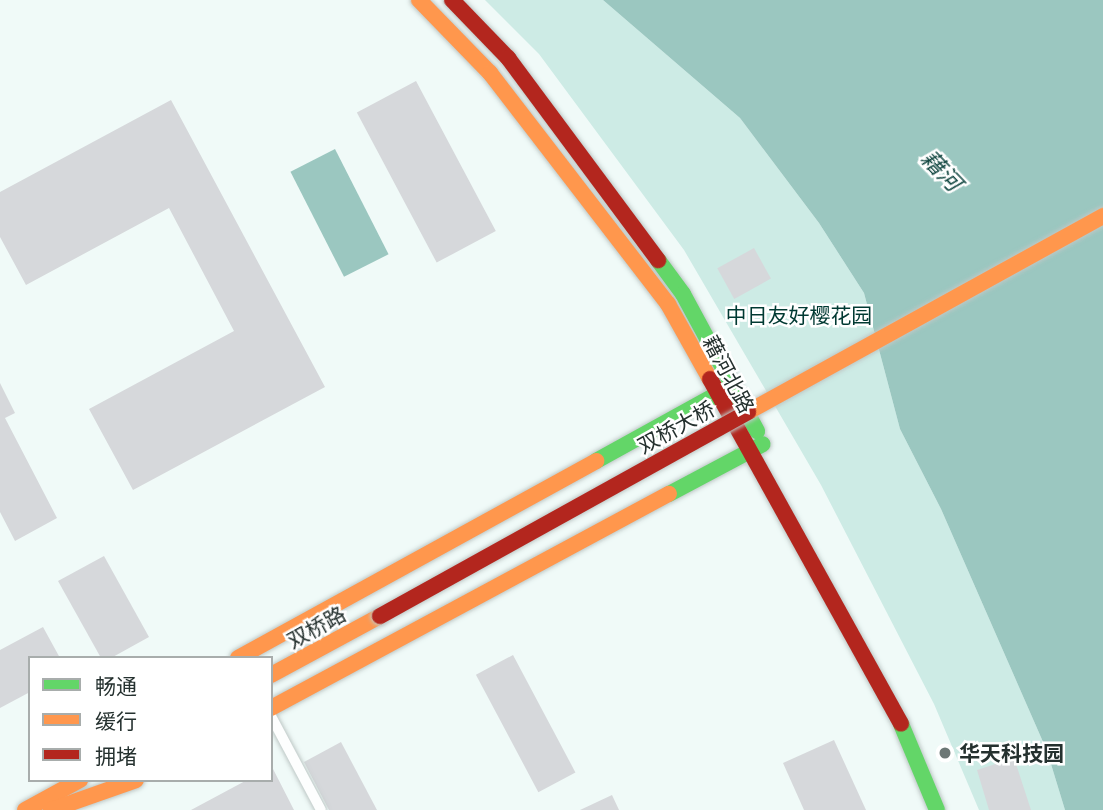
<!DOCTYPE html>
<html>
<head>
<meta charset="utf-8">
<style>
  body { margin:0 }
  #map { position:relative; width:1103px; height:810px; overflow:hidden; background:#f0faf8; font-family:"Exo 2","Noto Sans SC",sans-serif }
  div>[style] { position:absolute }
  .green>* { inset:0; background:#cdebe5 }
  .water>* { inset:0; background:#9bc7c0; transform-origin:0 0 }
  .building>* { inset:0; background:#d6d8db; transform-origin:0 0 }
  .roads { filter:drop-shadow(0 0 2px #bec8c6) drop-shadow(0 0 2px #bec8c6) }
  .lane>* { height:10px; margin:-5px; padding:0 5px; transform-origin:5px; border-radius:5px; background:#fdfefe }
  .fast>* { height:16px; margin:-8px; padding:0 8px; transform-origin:8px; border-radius:8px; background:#63d668 }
  .slow>* { height:16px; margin:-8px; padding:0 8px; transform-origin:8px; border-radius:8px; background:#ff974d }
  .jam>* { height:16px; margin:-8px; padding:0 8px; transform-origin:8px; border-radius:8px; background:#b3261e }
  .bridges { filter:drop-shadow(0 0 2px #bec8c6) drop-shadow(0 0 2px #bec8c6) }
  .slow-bridge>* { height:16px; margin:-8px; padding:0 8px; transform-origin:8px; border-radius:8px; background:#ff974d }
  .jam-bridge>* { height:16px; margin:-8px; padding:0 8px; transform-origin:8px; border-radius:8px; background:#b3261e }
  .dots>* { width:19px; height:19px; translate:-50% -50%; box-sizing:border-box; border:4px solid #fff; border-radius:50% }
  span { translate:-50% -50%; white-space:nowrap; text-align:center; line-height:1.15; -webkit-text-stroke:5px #fff; paint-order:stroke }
  .park-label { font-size:21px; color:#003932 }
  .street-label { font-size:21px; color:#25312f }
  .poi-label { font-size:21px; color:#25312f; font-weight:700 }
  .left { translate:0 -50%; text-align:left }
  .water-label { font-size:23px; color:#124741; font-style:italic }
  .legend { position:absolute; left:28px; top:656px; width:245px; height:126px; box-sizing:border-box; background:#fff; border:2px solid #a8adac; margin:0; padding:9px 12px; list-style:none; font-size:21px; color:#25312f }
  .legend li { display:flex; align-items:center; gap:14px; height:35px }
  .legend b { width:35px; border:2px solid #a8adac }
</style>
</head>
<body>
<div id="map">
  <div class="green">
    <i style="clip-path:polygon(485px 0,603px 0,740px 118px,819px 223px,864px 293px,900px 429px,941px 509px,1047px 751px,1065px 810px,979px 810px,934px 704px,821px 485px,684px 250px,539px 54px)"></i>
  </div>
  <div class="water">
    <i style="clip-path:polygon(603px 0,1103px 0,1103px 810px,1065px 810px,1047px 751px,941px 509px,900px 429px,864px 293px,819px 223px,740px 118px)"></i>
    <i style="left:335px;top:149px;width:118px;height:50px;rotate:63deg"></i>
  </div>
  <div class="building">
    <i style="left:416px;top:81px;width:170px;height:67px;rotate:62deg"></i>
    <i style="clip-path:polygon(171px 100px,325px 387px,133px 490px,89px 409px,234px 331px,169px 208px,26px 285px,0 237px,0 192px)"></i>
    <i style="left:754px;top:248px;width:35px;height:42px;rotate:61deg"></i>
    <i style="clip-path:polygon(0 383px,15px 413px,5px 418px,57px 518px,15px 541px,0 512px)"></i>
    <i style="clip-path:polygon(104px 556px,149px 637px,111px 658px,101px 658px,58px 581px)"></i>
    <i style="clip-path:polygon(43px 627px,60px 658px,30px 658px,30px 692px,0 708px,0 650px)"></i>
    <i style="left:513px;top:655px;width:133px;height:42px;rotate:62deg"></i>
    <i style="clip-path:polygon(834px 740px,866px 810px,804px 810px,783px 763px)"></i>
    <i style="clip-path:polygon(341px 742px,377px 810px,329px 810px,304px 762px)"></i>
    <i style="clip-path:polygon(1014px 758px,1031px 810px,989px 810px,977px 770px)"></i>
    <i style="clip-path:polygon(271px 765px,294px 810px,191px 810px,247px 780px,271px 780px)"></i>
    <i style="clip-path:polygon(612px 795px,619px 810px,580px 810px)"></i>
  </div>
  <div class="roads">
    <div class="lane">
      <i style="left:271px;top:716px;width:106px;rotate:62deg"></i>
    </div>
    <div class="fast">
      <i style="left:658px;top:260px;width:42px;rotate:53.7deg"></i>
      <i style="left:683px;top:294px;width:156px;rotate:61.6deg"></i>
      <i style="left:596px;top:461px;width:153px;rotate:-28.9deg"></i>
      <i style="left:669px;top:494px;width:106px;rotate:-28deg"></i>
      <i style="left:901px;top:724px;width:93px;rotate:67.3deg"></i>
    </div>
    <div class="slow">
      <i style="left:419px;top:0;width:102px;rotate:45.8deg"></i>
      <i style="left:490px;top:73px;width:292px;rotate:52.4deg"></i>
      <i style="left:668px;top:304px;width:86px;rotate:60.8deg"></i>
      <i style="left:238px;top:658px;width:409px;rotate:-28.8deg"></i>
      <i style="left:271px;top:675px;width:124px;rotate:-28.4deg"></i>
      <i style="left:271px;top:708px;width:452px;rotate:-28.3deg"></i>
      <i style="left:25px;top:810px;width:63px;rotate:-28.6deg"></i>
      <i style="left:51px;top:810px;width:90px;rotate:-19.4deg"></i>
    </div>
    <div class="jam">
      <i style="left:452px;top:0;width:81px;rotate:46deg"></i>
      <i style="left:508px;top:58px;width:252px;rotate:53.4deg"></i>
      <i style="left:710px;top:379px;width:394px;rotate:61deg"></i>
    </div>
  </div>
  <div class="bridges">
    <div class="slow-bridge">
      <i style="left:748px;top:412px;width:406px;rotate:-28.9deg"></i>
    </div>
    <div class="jam-bridge">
      <i style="left:380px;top:616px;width:421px;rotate:-29deg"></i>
    </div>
  </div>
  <div class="dots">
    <i style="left:945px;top:753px;background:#6c7775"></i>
  </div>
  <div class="park-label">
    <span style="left:799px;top:315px">中日友好樱花园</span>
  </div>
  <div class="street-label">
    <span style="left:729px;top:374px;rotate:62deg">藉河北路</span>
    <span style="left:676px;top:427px;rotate:-29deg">双桥大桥</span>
    <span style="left:316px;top:627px;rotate:-29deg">双桥路</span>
  </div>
  <div class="poi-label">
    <span class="left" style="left:959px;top:753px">华天科技园</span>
  </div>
  <div class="water-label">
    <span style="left:942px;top:170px;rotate:46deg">藉河</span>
  </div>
  <ul class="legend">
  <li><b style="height:9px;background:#63d668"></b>畅通</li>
  <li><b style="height:9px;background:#ff974d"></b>缓行</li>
  <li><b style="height:9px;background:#b3261e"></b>拥堵</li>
  </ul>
</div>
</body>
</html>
